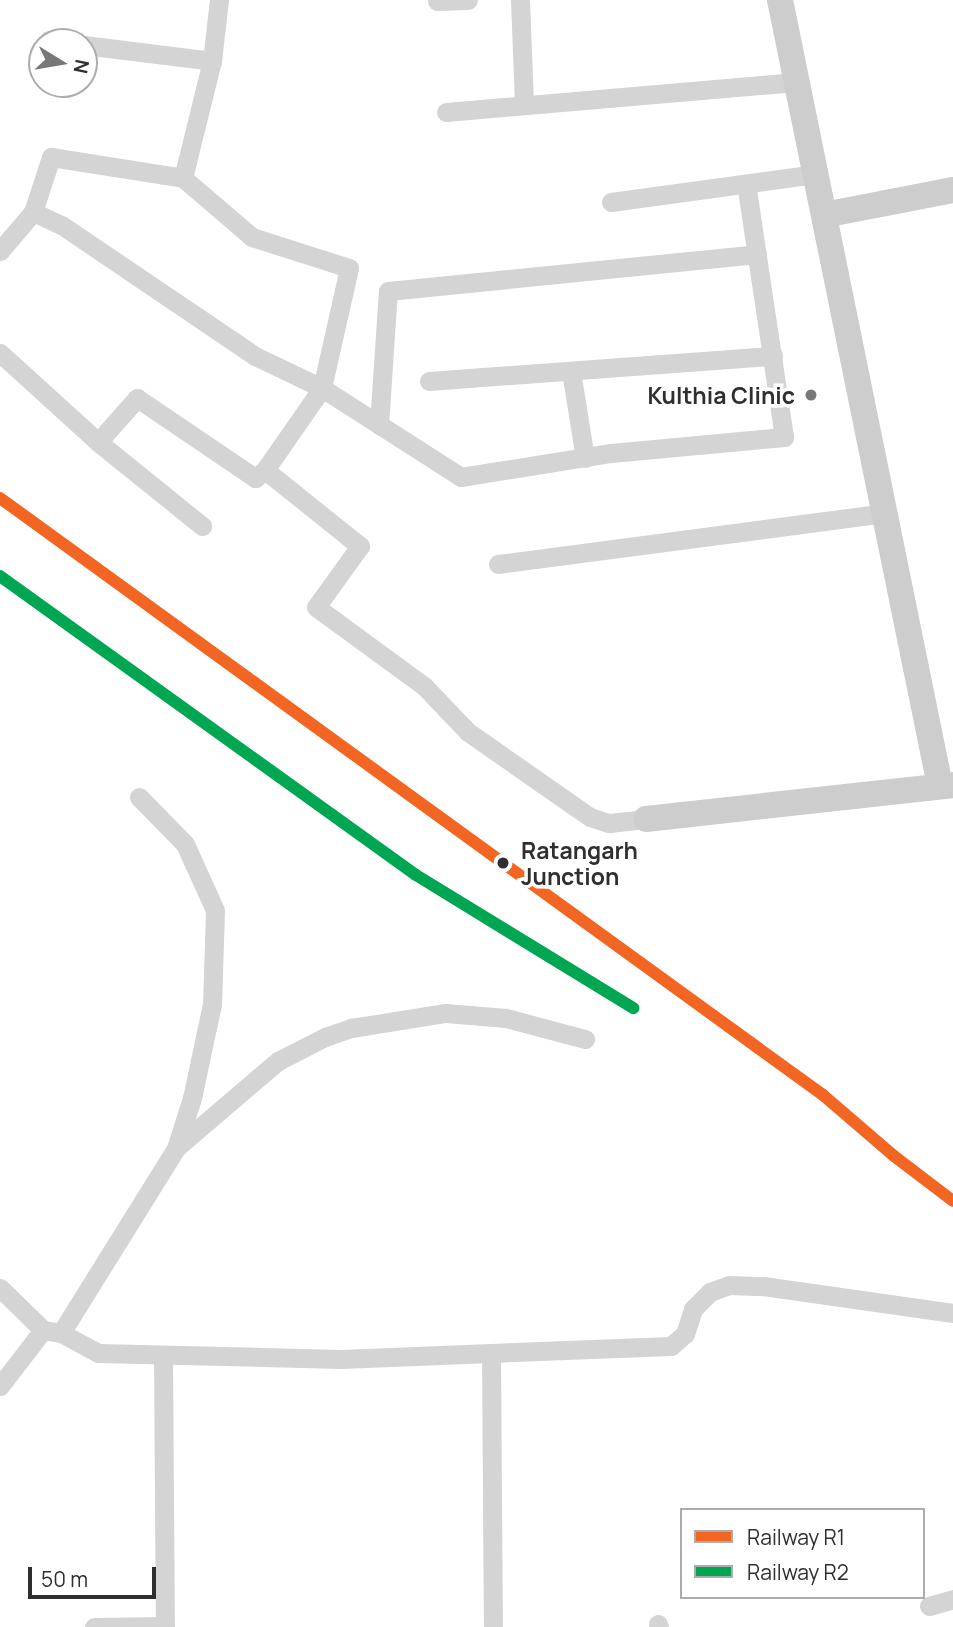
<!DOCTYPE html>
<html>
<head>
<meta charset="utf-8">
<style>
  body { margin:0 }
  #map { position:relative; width:953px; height:1627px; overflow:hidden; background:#fff; font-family:Manrope,sans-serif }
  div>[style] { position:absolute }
  .street>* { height:19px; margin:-9.5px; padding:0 9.5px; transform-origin:9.5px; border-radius:9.5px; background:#d4d4d4 }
  .secondary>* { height:26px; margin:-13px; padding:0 13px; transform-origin:13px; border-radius:13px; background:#cdcdcd }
  .rail-1>* { height:12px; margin:-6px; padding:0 6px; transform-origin:6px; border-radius:6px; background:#f26522 }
  .rail-2>* { height:12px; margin:-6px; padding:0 6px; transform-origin:6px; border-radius:6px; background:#00a651 }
  .dots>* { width:19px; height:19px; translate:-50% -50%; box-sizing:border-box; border:4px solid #fff; border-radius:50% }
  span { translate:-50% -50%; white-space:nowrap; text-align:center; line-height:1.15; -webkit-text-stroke:7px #fff; paint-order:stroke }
  .poi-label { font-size:23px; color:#2f2f2f; font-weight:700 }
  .right { translate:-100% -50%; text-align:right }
  .stop-label { font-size:23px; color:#2f2f2f; font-weight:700 }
  .left { translate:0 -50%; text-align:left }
  .legend { position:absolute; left:680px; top:1508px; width:245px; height:91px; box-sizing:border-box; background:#fff; border:2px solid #acacac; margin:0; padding:9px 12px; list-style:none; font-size:21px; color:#2f2f2f }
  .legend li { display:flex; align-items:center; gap:14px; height:35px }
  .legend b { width:35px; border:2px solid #acacac }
  .north { position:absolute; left:28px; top:28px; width:70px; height:70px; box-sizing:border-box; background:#fff; border:2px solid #acacac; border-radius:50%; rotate:101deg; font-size:19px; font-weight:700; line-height:28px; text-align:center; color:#2f2f2f }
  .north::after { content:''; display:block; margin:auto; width:24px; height:32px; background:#787878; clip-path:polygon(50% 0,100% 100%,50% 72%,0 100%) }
  .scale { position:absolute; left:28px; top:1567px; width:128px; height:32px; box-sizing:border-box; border:4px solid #2f2f2f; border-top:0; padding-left:9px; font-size:21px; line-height:24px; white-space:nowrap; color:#2f2f2f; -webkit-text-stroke:5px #fff; paint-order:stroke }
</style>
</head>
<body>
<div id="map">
  <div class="street">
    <i style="left:520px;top:0;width:105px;rotate:87.8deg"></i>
    <i style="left:437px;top:1px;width:31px;rotate:-2deg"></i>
    <i style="left:49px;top:40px;width:12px;rotate:9deg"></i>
    <i style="left:84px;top:45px;width:129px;rotate:7.1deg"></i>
    <i style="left:446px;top:112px;width:351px;rotate:-4.9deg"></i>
    <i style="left:611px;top:202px;width:206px;rotate:-7.8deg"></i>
    <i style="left:33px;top:212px;width:33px;rotate:25deg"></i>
    <i style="left:63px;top:226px;width:232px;rotate:34.1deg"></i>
    <i style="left:255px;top:356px;width:74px;rotate:25.5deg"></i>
    <i style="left:322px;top:388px;width:123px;rotate:-77.3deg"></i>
    <i style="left:349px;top:268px;width:102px;rotate:-162.3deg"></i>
    <i style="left:252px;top:237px;width:91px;rotate:-139.5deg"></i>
    <i style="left:0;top:251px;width:51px;rotate:-49.8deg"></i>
    <i style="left:33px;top:212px;width:58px;rotate:-71.9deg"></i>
    <i style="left:51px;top:157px;width:134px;rotate:9deg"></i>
    <i style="left:183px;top:178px;width:121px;rotate:-76.1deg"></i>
    <i style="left:212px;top:61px;width:61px;rotate:-83.5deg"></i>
    <i style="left:0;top:353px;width:132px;rotate:42.2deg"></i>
    <i style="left:98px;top:442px;width:134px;rotate:38.9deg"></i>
    <i style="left:571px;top:371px;width:88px;rotate:80.9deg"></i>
    <i style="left:429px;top:381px;width:345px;rotate:-4.2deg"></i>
    <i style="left:379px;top:425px;width:134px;rotate:-86.2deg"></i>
    <i style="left:388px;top:291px;width:371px;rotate:-5.7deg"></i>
    <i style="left:98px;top:442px;width:59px;rotate:-48.4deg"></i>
    <i style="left:137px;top:398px;width:143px;rotate:34.1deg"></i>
    <i style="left:255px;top:478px;width:13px;rotate:-39deg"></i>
    <i style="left:265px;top:470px;width:122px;rotate:38.7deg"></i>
    <i style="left:360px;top:546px;width:75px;rotate:125.8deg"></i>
    <i style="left:316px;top:607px;width:134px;rotate:36.2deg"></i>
    <i style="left:424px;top:686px;width:64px;rotate:46.3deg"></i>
    <i style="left:468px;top:732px;width:149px;rotate:34.9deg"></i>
    <i style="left:590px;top:817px;width:20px;rotate:18deg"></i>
    <i style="left:609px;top:823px;width:37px;rotate:-6deg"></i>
    <i style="left:265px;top:470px;width:100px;rotate:-55.2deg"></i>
    <i style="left:322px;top:388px;width:165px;rotate:32.6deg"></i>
    <i style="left:461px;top:477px;width:152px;rotate:-9.1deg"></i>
    <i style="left:611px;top:453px;width:174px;rotate:-5.3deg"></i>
    <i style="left:784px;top:437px;width:256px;rotate:-98.5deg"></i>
    <i style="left:498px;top:564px;width:390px;rotate:-7.5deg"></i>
    <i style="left:139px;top:797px;width:66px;rotate:45.6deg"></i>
    <i style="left:185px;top:844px;width:72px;rotate:65.6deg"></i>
    <i style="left:215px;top:910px;width:94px;rotate:91.8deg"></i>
    <i style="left:212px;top:1004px;width:96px;rotate:102deg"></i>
    <i style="left:192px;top:1098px;width:52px;rotate:107.7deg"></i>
    <i style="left:0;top:1288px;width:60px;rotate:44.3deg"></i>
    <i style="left:43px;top:1330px;width:18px;rotate:9deg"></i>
    <i style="left:61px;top:1333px;width:42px;rotate:28.4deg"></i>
    <i style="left:98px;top:1353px;width:243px;rotate:1.4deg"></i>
    <i style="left:341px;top:1359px;width:150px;rotate:-2.3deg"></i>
    <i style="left:491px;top:1353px;width:274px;rotate:89.6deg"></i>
    <i style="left:61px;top:1333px;width:218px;rotate:-58.1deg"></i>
    <i style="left:176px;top:1148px;width:134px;rotate:-40.5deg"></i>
    <i style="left:278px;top:1061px;width:53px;rotate:-27.1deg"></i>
    <i style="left:325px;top:1037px;width:28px;rotate:-19deg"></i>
    <i style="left:351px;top:1028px;width:96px;rotate:-9deg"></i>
    <i style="left:446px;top:1013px;width:60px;rotate:4.8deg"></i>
    <i style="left:506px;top:1018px;width:82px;rotate:14.9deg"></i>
    <i style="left:491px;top:1353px;width:180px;rotate:-2.2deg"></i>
    <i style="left:671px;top:1346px;width:18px;rotate:-41deg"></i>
    <i style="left:685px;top:1334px;width:26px;rotate:-72deg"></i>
    <i style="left:693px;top:1309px;width:24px;rotate:-45deg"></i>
    <i style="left:710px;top:1292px;width:20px;rotate:-20deg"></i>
    <i style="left:729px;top:1285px;width:34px;rotate:2deg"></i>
    <i style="left:763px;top:1286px;width:192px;rotate:8.1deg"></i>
    <i style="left:163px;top:1355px;width:272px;rotate:89.6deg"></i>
    <i style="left:0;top:1386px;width:71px;rotate:-52.5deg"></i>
    <i style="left:929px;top:1606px;width:25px;rotate:-16deg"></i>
    <i style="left:658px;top:1624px;width:3px;rotate:72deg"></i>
    <i style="left:94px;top:1627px;width:71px;rotate:-0.8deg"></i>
  </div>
  <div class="secondary">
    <i style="left:780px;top:0;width:802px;rotate:78.49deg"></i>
    <i style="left:824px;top:215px;width:131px;rotate:-11deg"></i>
    <i style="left:646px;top:819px;width:309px;rotate:-6.3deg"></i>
  </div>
  <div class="rail-1">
    <i style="left:0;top:498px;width:1017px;rotate:35.96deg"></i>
    <i style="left:823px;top:1095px;width:94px;rotate:40.7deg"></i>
    <i style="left:894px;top:1156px;width:74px;rotate:37.3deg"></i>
  </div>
  <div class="rail-2">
    <i style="left:0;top:576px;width:512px;rotate:35.71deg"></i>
    <i style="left:416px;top:875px;width:255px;rotate:31.5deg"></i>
  </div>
  <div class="dots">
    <i style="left:811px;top:395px;background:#787878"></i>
    <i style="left:503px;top:863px;background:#2f2f2f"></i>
  </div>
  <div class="poi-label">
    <span class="right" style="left:795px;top:395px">Kulthia Clinic</span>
  </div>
  <div class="stop-label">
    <span class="left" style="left:521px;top:863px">Ratangarh<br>Junction</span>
  </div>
  <ul class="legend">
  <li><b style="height:9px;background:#f26522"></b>Railway R1</li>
  <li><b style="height:9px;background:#00a651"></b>Railway R2</li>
  </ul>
  <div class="north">N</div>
  <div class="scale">50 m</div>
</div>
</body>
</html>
